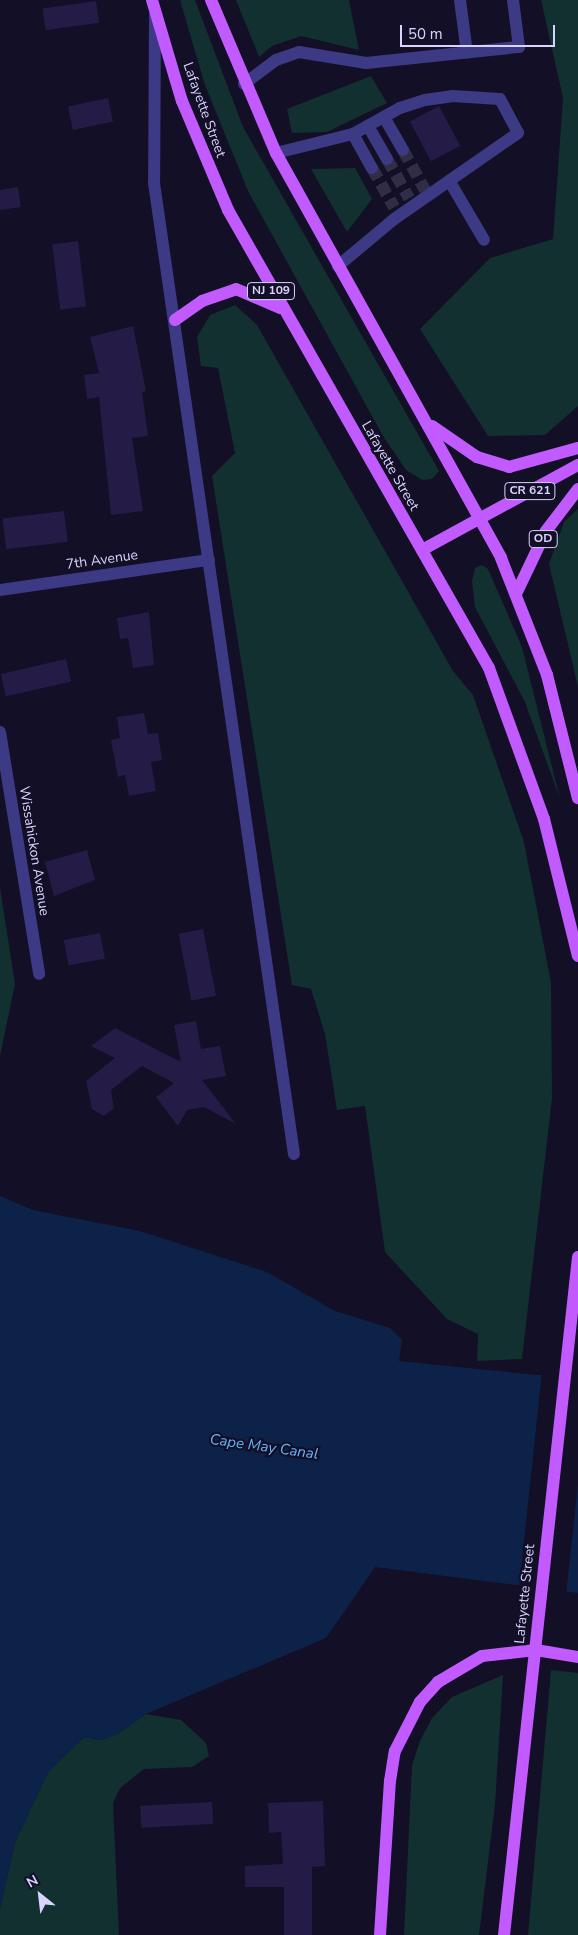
<!DOCTYPE html>
<html>
<head>
<meta charset="utf-8">
<style>
  body { margin:0 }
  #map { position:relative; width:578px; height:1935px; overflow:hidden; background:#130f26; font-family:"Nunito Sans",sans-serif }
  div>[style] { position:absolute }
  .green>* { inset:0; background:#12302f }
  .water>* { inset:0; background:#0c2248 }
  .pier>* { inset:0; background:#130f26 }
  .building>* { inset:0; background:#241b47; transform-origin:0 0 }
  .minor-tunnel>* { height:12px; margin-top:-6px; transform-origin:0; background:repeating-linear-gradient(90deg,#312d47 0 12px,transparent 0 18px) }
  .minor>* { height:12px; margin:-6px; padding:0 6px; transform-origin:6px; border-radius:6px; background:#3d3a85 }
  .major>* { height:12px; margin:-6px; padding:0 6px; transform-origin:6px; border-radius:6px; background:#c25bff }
  span { translate:-50% -50%; white-space:nowrap; text-align:center; line-height:1.15; -webkit-text-stroke:4.5px #130f26; paint-order:stroke }
  .shield-label span { padding:1px 4px; background:#130f26; border:1px solid; border-radius:4px; -webkit-text-stroke-width:0 }
  .shield-label { font-size:12px; color:#d9d4ff; font-weight:700 }
  .street-label { font-size:14px; color:#d9d4ff }
  .water-label { font-size:15px; color:#62b6ff; font-style:italic }
  .north { position:absolute; left:15px; top:1870px; width:50px; height:50px; -webkit-text-stroke:4px #130f26; paint-order:stroke; rotate:331deg; font-size:14px; font-weight:700; line-height:20px; text-align:center; color:#d9d4ff }
  .north::after { content:''; display:block; margin:auto; width:18px; height:22px; background:#d9d4ff; clip-path:polygon(50% 0,100% 100%,50% 72%,0 100%) }
  .scale { position:absolute; left:400px; top:25px; width:155px; height:22px; box-sizing:border-box; border:2px solid #d9d4ff; border-top:0; padding-left:6px; font-size:15px; line-height:18px; white-space:nowrap; color:#d9d4ff; -webkit-text-stroke:4px #130f26; paint-order:stroke }
</style>
</head>
<body>
<div id="map">
  <div class="green">
    <i style="clip-path:polygon(180px 0,195px 0,243px 127px,439px 471px,432px 479px,422px 480px,406px 470px,383px 436px,248px 191px,205px 85px)"></i>
    <i style="clip-path:polygon(236px 0,349px 0,359px 50px,301px 36px,272px 46px,259px 57px)"></i>
    <i style="clip-path:polygon(541px 0,578px 0,578px 406px,545px 435px,488px 436px,420px 329px,490px 258px,553px 239px,563px 98px)"></i>
    <i style="clip-path:polygon(371px 76px,387px 103px,327px 132px,292px 133px,287px 109px)"></i>
    <i style="clip-path:polygon(355px 168px,372px 199px,347px 232px,311px 169px)"></i>
    <i style="clip-path:polygon(235px 305px,257px 325px,453px 671px,473px 695px,524px 842px,551px 983px,552px 1098px,522px 1359px,477px 1361px,478px 1334px,447px 1319px,385px 1252px,365px 1106px,337px 1110px,325px 1034px,311px 989px,292px 985px,212px 476px,235px 453px,218px 368px,201px 366px,197px 337px,210px 315px)"></i>
    <i style="clip-path:polygon(578px 509px,578px 687px,549px 564px,564px 522px)"></i>
    <i style="clip-path:polygon(482px 565px,488px 569px,522px 647px,560px 799px,525px 702px,475px 607px,472px 581px,475px 568px)"></i>
    <i style="clip-path:polygon(0 888px,15px 984px,0 1056px)"></i>
    <i style="clip-path:polygon(551px 1670px,578px 1673px,578px 1935px,528px 1935px)"></i>
    <i style="clip-path:polygon(503px 1675px,495px 1805px,479px 1935px,404px 1935px,412px 1765px,420px 1741px,432px 1718px,452px 1697px)"></i>
    <i style="clip-path:polygon(146px 1714px,181px 1720px,206px 1743px,209px 1756px,192px 1767px,144px 1769px,120px 1788px,113px 1803px,119px 1935px,0 1935px,0 1909px,15px 1842px,48px 1772px,84px 1737px,101px 1740px,119px 1733px)"></i>
  </div>
  <div class="water">
    <i style="clip-path:polygon(0 1196px,33px 1210px,140px 1231px,267px 1272px,335px 1311px,390px 1328px,402px 1340px,399px 1361px,536px 1375px,578px 1374px,578px 1593px,375px 1567px,326px 1638px,146px 1714px,119px 1733px,101px 1740px,84px 1737px,48px 1772px,15px 1842px,0 1909px)"></i>
  </div>
  <div class="pier">
    <i style="clip-path:polygon(542px 1372px,578px 1372px,578px 1484px,566px 1594px,519px 1588px)"></i>
  </div>
  <div class="building">
    <i style="left:96px;top:1px;width:22px;height:54px;rotate:82deg"></i>
    <i style="left:108px;top:98px;width:24px;height:41px;rotate:78deg"></i>
    <i style="left:439px;top:106px;width:45px;height:33px;rotate:62deg"></i>
    <i style="clip-path:polygon(18px 187px,21px 207px,0 210px,0 190px)"></i>
    <i style="left:78px;top:241px;width:66px;height:26px;rotate:83deg"></i>
    <i style="clip-path:polygon(133px 326px,146px 391px,142px 392px,148px 436px,132px 438px,143px 511px,111px 515px,99px 397px,87px 399px,84px 375px,99px 373px,90px 337px)"></i>
    <i style="left:64px;top:511px;width:31px;height:62px;rotate:83deg"></i>
    <i style="clip-path:polygon(149px 612px,154px 665px,133px 668px,128px 638px,120px 639px,117px 618px)"></i>
    <i style="left:66px;top:659px;width:23px;height:67px;rotate:77deg"></i>
    <i style="clip-path:polygon(144px 713px,148px 734px,158px 733px,162px 760px,151px 762px,156px 791px,129px 796px,125px 775px,118px 777px,111px 740px,120px 738px,117px 717px)"></i>
    <i style="clip-path:polygon(87px 850px,95px 880px,54px 896px,45px 862px)"></i>
    <i style="left:203px;top:929px;width:68px;height:25px;rotate:79deg"></i>
    <i style="left:100px;top:933px;width:26px;height:37px;rotate:79deg"></i>
    <i style="clip-path:polygon(196px 1021px,201px 1049px,220px 1046px,226px 1076px,202px 1080px,236px 1124px,204px 1107px,187px 1110px,178px 1126px,156px 1097px,174px 1083px,142px 1066px,111px 1090px,114px 1108px,104px 1116px,92px 1109px,86px 1081px,115px 1058px,91px 1046px,115px 1028px,181px 1062px,174px 1025px)"></i>
    <i style="clip-path:polygon(323px 1801px,325px 1866px,312px 1867px,312px 1935px,284px 1935px,284px 1887px,245px 1887px,245px 1866px,283px 1864px,281px 1832px,269px 1833px,268px 1803px)"></i>
    <i style="left:212px;top:1802px;width:22px;height:72px;rotate:87deg"></i>
  </div>
  <div class="minor-tunnel">
    <i style="left:403px;top:150px;width:46px;rotate:61.2deg"></i>
    <i style="left:387px;top:159px;width:45px;rotate:60.6deg"></i>
    <i style="left:372px;top:168px;width:45px;rotate:60.6deg"></i>
  </div>
  <div class="minor">
    <i style="left:460px;top:0;width:53px;rotate:82.5deg"></i>
    <i style="left:155px;top:15px;width:168px;rotate:90.3deg"></i>
    <i style="left:154px;top:183px;width:981px;rotate:81.8deg"></i>
    <i style="left:244px;top:84px;width:40px;rotate:-37deg"></i>
    <i style="left:276px;top:60px;width:24px;rotate:-19deg"></i>
    <i style="left:299px;top:52px;width:68px;rotate:9.3deg"></i>
    <i style="left:366px;top:63px;width:154px;rotate:-6deg"></i>
    <i style="left:519px;top:47px;width:47px;rotate:-97.3deg"></i>
    <i style="left:384px;top:117px;width:38px;rotate:60deg"></i>
    <i style="left:368px;top:126px;width:38px;rotate:60deg"></i>
    <i style="left:353px;top:134px;width:39px;rotate:61deg"></i>
    <i style="left:276px;top:153px;width:79px;rotate:-13.9deg"></i>
    <i style="left:353px;top:134px;width:54px;rotate:-29deg"></i>
    <i style="left:400px;top:108px;width:26px;rotate:-18deg"></i>
    <i style="left:425px;top:100px;width:27px;rotate:-8deg"></i>
    <i style="left:452px;top:96px;width:48px;rotate:3.6deg"></i>
    <i style="left:500px;top:99px;width:38px;rotate:62deg"></i>
    <i style="left:518px;top:133px;width:152px;rotate:145.2deg"></i>
    <i style="left:393px;top:220px;width:72px;rotate:140.1deg"></i>
    <i style="left:450px;top:182px;width:67px;rotate:59.6deg"></i>
    <i style="left:0;top:590px;width:211px;rotate:-8.2deg"></i>
    <i style="left:0;top:732px;width:245px;rotate:80.8deg"></i>
  </div>
  <div class="major">
    <i style="left:152px;top:0;width:105px;rotate:73.5deg"></i>
    <i style="left:182px;top:101px;width:118px;rotate:67.1deg"></i>
    <i style="left:228px;top:210px;width:527px;rotate:60.32deg"></i>
    <i style="left:489px;top:668px;width:161px;rotate:70deg"></i>
    <i style="left:544px;top:819px;width:141px;rotate:76.1deg"></i>
    <i style="left:211px;top:0;width:166px;rotate:67deg"></i>
    <i style="left:276px;top:153px;width:463px;rotate:60.9deg"></i>
    <i style="left:501px;top:558px;width:126px;rotate:68.5deg"></i>
    <i style="left:547px;top:675px;width:127px;rotate:75.9deg"></i>
    <i style="left:175px;top:320px;width:33px;rotate:-35deg"></i>
    <i style="left:202px;top:301px;width:36px;rotate:-19deg"></i>
    <i style="left:236px;top:289px;width:48px;rotate:23.4deg"></i>
    <i style="left:432px;top:426px;width:55px;rotate:34.6deg"></i>
    <i style="left:477px;top:457px;width:34px;rotate:17deg"></i>
    <i style="left:509px;top:467px;width:72px;rotate:-15.4deg"></i>
    <i style="left:422px;top:550px;width:178px;rotate:-28.6deg"></i>
    <i style="left:516px;top:594px;width:70px;rotate:-64.5deg"></i>
    <i style="left:546px;top:531px;width:53px;rotate:-52.7deg"></i>
    <i style="left:380px;top:1935px;width:154px;rotate:-86.3deg"></i>
    <i style="left:390px;top:1781px;width:30px;rotate:-81deg"></i>
    <i style="left:395px;top:1751px;width:55px;rotate:-63deg"></i>
    <i style="left:420px;top:1702px;width:27px;rotate:-48deg"></i>
    <i style="left:438px;top:1682px;width:51px;rotate:-30.6deg"></i>
    <i style="left:482px;top:1656px;width:54px;rotate:-6.3deg"></i>
    <i style="left:536px;top:1650px;width:43px;rotate:9.5deg"></i>
    <i style="left:504px;top:1935px;width:682px;rotate:-83.77deg"></i>
  </div>
  <div class="shield-label">
    <span style="left:271px;top:291px">NJ 109</span>
    <span style="left:530px;top:491px">CR 621</span>
    <span style="left:543px;top:539px">OD</span>
  </div>
  <div class="street-label">
    <span style="left:204px;top:110px;rotate:70deg">Lafayette Street</span>
    <span style="left:390px;top:466px;rotate:60deg">Lafayette Street</span>
    <span style="left:102px;top:560px;rotate:-8deg">7th Avenue</span>
    <span style="left:34px;top:851px;rotate:81deg">Wissahickon Avenue</span>
    <span style="left:525px;top:1594px;rotate:-84deg">Lafayette Street</span>
  </div>
  <div class="water-label">
    <span style="left:264px;top:1447px;rotate:8deg">Cape May Canal</span>
  </div>
  <div class="north">N</div>
  <div class="scale">50 m</div>
</div>
</body>
</html>
